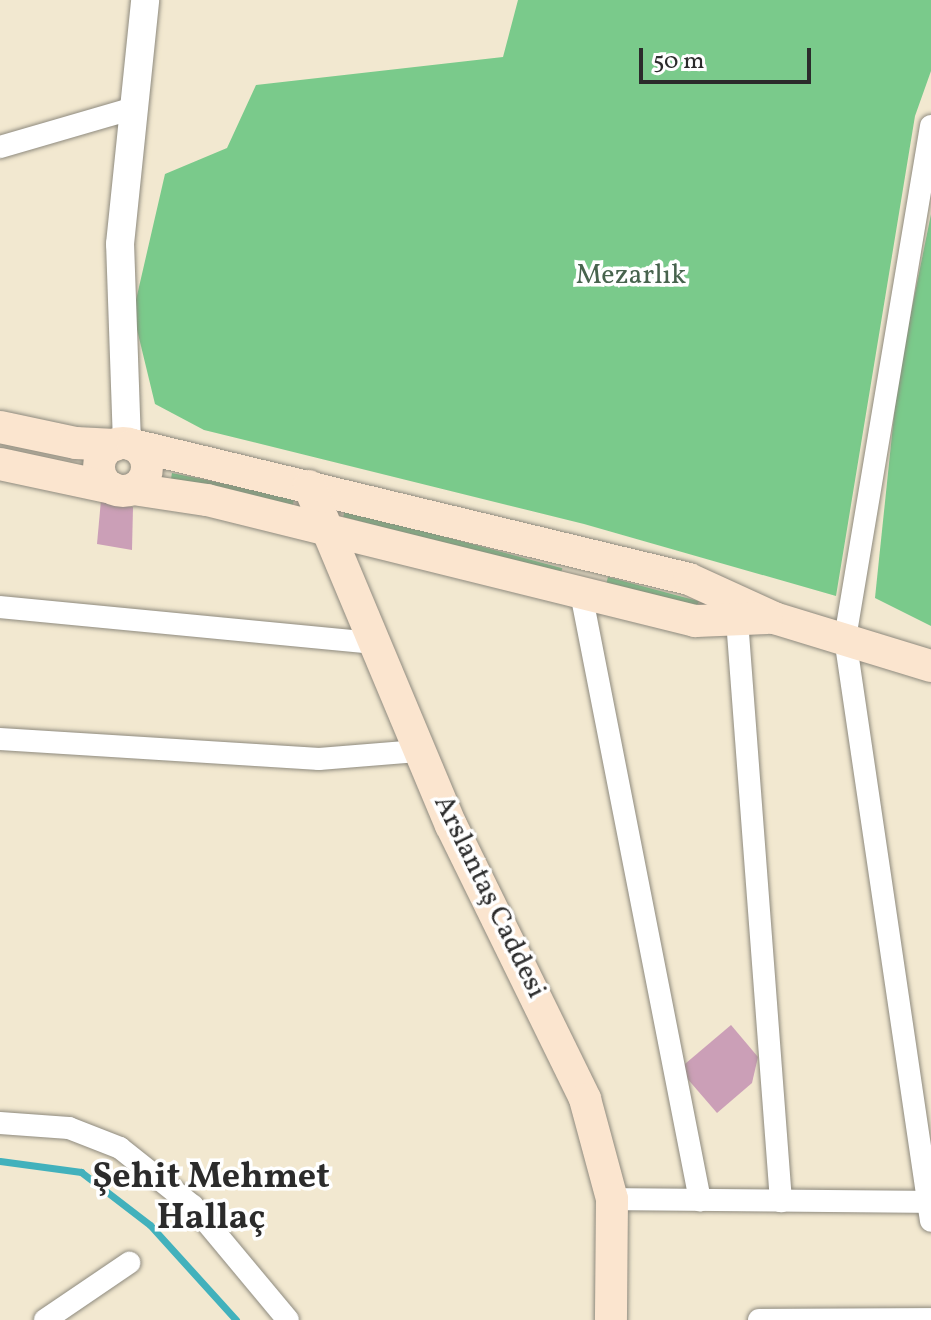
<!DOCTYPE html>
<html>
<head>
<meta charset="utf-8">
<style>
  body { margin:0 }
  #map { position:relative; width:931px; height:1320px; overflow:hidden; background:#f2e8d0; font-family:Vollkorn,serif }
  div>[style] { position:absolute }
  .green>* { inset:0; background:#7aca8b; transform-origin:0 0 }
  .stream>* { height:7px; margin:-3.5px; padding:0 3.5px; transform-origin:3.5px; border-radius:3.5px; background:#42b1bc }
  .building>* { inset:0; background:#cb9fb7 }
  .roads { filter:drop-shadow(0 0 2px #8e8a7e) drop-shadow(0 0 2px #8e8a7e) }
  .minor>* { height:22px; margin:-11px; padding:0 11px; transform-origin:11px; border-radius:11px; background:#fff }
  .tertiary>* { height:28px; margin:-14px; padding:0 14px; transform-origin:14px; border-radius:14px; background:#fff }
  .secondary>* { height:32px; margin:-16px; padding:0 16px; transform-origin:16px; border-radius:16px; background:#fbe5cf }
  .secondary>.ring { margin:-16px; padding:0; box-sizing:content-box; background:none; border:32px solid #fbe5cf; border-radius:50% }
  span { translate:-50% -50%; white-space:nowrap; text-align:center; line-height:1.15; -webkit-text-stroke:7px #fff; paint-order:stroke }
  .park-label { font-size:28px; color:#47634d }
  .street-label { font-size:28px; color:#2b2b2b }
  .district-label { font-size:36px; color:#2b2b2b; font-weight:700 }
  .scale { position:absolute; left:639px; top:48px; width:172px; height:36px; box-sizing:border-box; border:4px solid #2b2b2b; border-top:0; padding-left:10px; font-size:24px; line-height:28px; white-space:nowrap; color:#2b2b2b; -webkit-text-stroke:6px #fff; paint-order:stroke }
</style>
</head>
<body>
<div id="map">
  <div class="green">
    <i style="clip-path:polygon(518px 0,931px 0,931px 71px,915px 116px,836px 596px,584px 524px,204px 430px,155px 404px,133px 313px,165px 174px,227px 148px,256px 85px,503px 57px)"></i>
    <i style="clip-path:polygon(931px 214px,931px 626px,875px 598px,898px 377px)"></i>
    <i style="clip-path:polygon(172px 473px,294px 498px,293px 505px,171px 479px)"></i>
    <i style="left:345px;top:510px;width:225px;height:7px;rotate:15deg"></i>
    <i style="left:608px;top:577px;width:94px;height:8px;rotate:15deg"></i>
  </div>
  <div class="stream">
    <i style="left:0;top:1161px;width:82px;rotate:7.7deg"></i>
    <i style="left:81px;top:1172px;width:87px;rotate:37.5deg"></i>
    <i style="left:150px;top:1225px;width:128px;rotate:47.8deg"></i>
  </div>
  <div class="building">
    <i style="clip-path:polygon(101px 500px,133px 507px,132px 550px,97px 544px)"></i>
    <i style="clip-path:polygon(731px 1025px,758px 1057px,752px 1083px,717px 1113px,679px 1069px)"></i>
  </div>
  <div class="roads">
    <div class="minor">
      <i style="left:931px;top:126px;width:519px;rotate:99.53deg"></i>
      <i style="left:845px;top:638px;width:589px;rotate:81.61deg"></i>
      <i style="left:0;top:147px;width:140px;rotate:-16.2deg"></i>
      <i style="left:581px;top:593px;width:619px;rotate:78.91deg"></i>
      <i style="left:0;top:607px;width:376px;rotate:5.5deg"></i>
      <i style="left:737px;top:620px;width:583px;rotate:85.67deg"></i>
      <i style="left:0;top:739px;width:320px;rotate:3.6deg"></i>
      <i style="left:319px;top:759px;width:99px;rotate:-4.6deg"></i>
      <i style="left:0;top:1123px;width:69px;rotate:4.1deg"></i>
      <i style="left:69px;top:1128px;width:55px;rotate:21.4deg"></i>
      <i style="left:120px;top:1148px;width:93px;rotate:38.5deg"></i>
      <i style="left:193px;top:1206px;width:148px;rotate:50.2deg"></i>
      <i style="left:612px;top:1199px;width:319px;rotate:0.5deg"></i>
      <i style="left:45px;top:1320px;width:102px;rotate:-34.2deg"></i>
      <i style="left:759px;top:1320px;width:172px;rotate:-0.3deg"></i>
    </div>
    <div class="tertiary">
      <i style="left:127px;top:443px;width:199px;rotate:-92deg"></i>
      <i style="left:120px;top:244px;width:245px;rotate:-84.1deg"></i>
    </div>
    <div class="secondary">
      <i style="left:0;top:427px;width:78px;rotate:11.9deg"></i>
      <i style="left:76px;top:443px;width:39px;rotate:3deg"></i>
      <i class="ring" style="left:99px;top:443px;width:16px;height:16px"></i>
      <i style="left:133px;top:445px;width:572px;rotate:13.55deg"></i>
      <i style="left:689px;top:579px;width:94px;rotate:24.6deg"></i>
      <i style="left:774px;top:618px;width:164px;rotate:17deg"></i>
      <i style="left:0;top:464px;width:115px;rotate:12.1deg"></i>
      <i style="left:309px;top:486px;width:368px;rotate:67.3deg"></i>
      <i style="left:451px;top:825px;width:305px;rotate:63.9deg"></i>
      <i style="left:585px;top:1099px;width:104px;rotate:74.9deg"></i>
      <i style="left:612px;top:1199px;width:121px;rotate:90.5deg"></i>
      <i style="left:133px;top:489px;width:75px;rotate:8.5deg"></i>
      <i style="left:207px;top:500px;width:503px;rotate:13.93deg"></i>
      <i style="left:695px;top:621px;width:72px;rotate:-2.4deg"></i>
    </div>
  </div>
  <div class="park-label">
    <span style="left:631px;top:276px">Mezarlık</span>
  </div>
  <div class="street-label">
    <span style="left:489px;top:897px;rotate:64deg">Arslantaş Caddesi</span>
  </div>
  <div class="district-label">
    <span style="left:211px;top:1199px">Şehit Mehmet<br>Hallaç</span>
  </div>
  <div class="scale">50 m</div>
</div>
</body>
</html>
